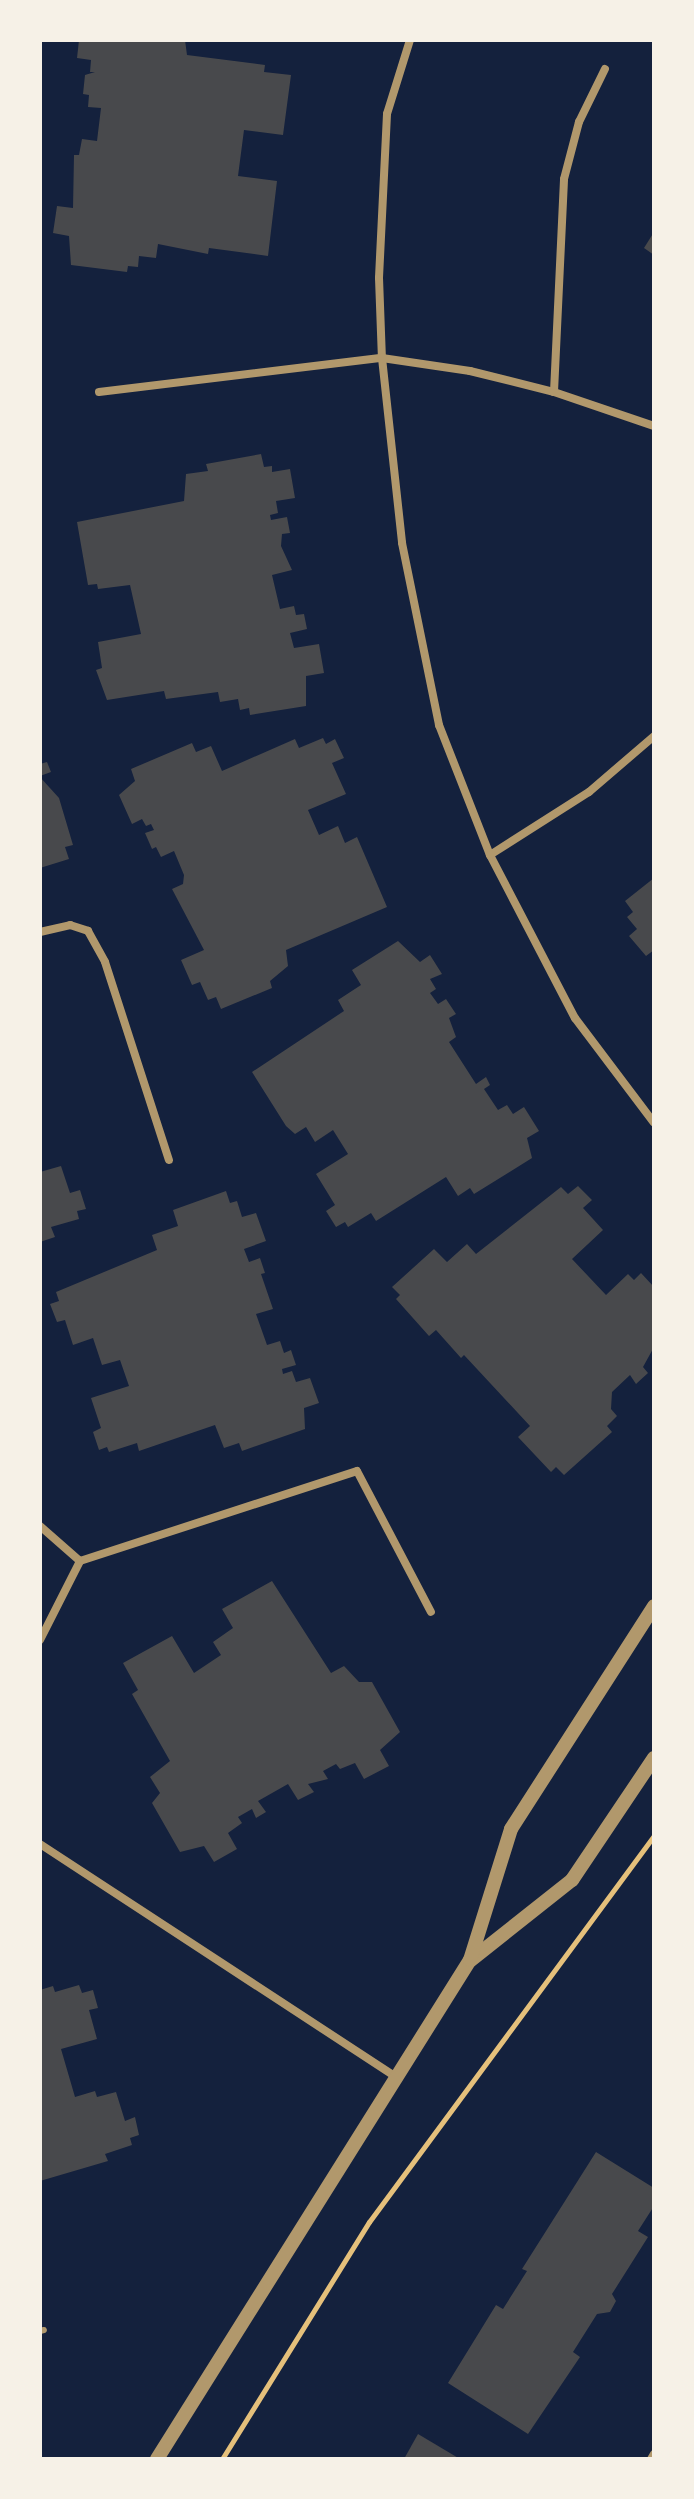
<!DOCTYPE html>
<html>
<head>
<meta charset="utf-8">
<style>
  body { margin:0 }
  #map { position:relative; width:694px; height:2499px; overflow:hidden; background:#14213d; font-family:"DM Sans",sans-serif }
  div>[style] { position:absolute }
  .building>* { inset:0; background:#48494c }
  .path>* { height:5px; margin:-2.5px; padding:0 2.5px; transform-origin:2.5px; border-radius:2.5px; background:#e5c07b }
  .service>* { height:6px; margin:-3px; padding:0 3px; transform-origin:3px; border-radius:3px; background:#b1986c }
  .minor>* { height:8px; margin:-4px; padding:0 4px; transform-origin:4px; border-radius:4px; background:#b1986c }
  .tertiary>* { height:14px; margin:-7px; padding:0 7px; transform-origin:7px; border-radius:7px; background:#b1986c }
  span { translate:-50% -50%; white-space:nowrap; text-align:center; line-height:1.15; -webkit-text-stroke:6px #f6f1e7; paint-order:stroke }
  .frame { position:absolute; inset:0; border:42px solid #f6f1e7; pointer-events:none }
</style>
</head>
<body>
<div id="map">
  <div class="building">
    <i style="clip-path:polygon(79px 40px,185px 40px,187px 55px,265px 65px,264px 72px,291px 75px,283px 135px,244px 130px,238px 176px,277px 181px,268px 256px,209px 248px,208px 254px,158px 244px,156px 258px,139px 256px,138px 267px,128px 266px,127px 272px,71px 265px,69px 236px,53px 233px,57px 206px,73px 208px,74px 155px,79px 155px,82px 139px,97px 141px,101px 108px,88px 107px,89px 95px,83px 94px,85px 75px,95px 72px,90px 72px,91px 60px,77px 58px)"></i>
    <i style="clip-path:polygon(654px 232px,654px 255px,644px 248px)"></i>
    <i style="clip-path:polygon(261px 454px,264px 467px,272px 466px,272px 472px,290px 469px,295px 498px,276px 501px,278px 513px,270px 515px,271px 520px,287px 517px,290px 533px,282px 534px,281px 546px,292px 570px,272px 575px,280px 609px,294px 606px,296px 615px,304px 614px,307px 629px,290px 633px,294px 648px,319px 644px,324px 673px,306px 676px,306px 706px,250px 715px,249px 708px,240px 710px,238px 699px,220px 702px,218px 692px,166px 699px,164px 691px,107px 700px,96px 670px,102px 668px,98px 642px,141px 634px,130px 585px,98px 589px,97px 584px,88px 585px,77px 522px,184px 501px,186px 474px,208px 471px,206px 464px)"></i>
    <i style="clip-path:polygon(323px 738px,326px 744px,335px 739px,344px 758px,332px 763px,346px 794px,308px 810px,319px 835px,338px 826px,345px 843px,357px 837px,387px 907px,286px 950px,288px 966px,270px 981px,272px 988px,221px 1009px,216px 997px,208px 1000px,200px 982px,192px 985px,181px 960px,204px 950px,172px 889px,183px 884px,184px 875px,174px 851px,161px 857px,156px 847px,152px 849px,145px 833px,154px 830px,151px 824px,146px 826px,142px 819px,132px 824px,119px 795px,135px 781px,131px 769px,192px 743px,196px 752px,211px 746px,222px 771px,295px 739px,299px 748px)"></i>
    <i style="clip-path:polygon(47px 762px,51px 772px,40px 776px,40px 764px)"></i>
    <i style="clip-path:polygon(40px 777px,59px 798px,73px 845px,65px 847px,69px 859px,40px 868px)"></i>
    <i style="clip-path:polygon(654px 878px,654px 950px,646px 956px,629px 936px,637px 929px,627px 917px,633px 912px,625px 901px)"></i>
    <i style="clip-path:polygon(398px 941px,420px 962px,430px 955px,442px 974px,430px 979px,436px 989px,430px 993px,438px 1004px,446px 999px,456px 1014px,449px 1018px,456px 1037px,449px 1042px,476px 1084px,486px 1077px,490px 1085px,484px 1089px,498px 1110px,507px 1105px,513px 1114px,524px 1107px,539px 1131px,527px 1138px,532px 1158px,474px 1194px,470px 1188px,458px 1196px,446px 1177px,376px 1221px,371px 1213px,348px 1227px,345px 1222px,336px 1227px,326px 1211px,335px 1205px,316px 1174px,348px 1154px,333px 1130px,315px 1142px,306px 1127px,295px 1134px,286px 1126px,252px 1072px,344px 1011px,338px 1000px,361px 985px,352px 970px)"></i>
    <i style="clip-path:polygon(61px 1166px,70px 1193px,80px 1190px,86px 1209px,77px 1211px,79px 1219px,51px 1227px,55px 1237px,40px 1242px,40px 1172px)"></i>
    <i style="clip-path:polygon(578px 1186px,592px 1200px,583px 1208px,603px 1230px,572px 1259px,606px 1295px,628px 1274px,634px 1280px,641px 1273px,654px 1287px,654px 1347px,643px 1367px,648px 1373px,636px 1384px,630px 1375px,612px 1392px,611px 1409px,617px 1416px,607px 1426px,612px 1432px,564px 1475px,556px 1467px,551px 1472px,518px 1437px,530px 1426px,464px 1355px,461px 1358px,436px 1330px,429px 1336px,396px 1299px,400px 1295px,392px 1287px,434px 1249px,447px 1262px,467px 1244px,476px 1254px,561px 1187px,568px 1194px)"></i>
    <i style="clip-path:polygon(226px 1191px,230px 1203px,237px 1201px,242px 1217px,256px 1213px,266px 1241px,244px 1249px,249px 1262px,260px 1258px,265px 1273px,261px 1274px,273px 1309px,256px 1314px,267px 1345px,280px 1341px,284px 1353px,291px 1350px,296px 1365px,282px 1369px,283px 1374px,292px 1371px,296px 1382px,310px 1378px,319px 1403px,304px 1408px,305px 1429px,242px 1451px,239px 1443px,224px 1448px,215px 1425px,139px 1451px,137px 1443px,109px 1452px,107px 1447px,99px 1450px,93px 1432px,101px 1428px,91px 1398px,129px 1386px,120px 1360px,102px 1365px,93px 1338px,73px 1345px,65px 1320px,57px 1322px,50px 1304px,59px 1301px,56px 1292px,157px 1250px,152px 1235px,178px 1226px,173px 1210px)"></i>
    <i style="clip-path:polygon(272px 1581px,331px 1673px,344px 1666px,359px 1682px,372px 1682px,400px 1732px,380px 1750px,389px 1766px,364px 1779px,355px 1763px,340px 1769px,336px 1764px,323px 1771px,328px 1779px,308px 1784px,314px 1792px,298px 1800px,288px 1784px,258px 1801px,266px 1812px,256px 1818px,252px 1809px,238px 1817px,242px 1823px,228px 1833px,237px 1849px,214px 1862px,204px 1846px,180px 1852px,152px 1803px,160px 1793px,150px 1777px,170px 1761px,132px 1694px,138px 1690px,123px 1663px,172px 1636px,194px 1673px,221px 1655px,213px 1642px,233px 1628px,222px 1609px)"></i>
    <i style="clip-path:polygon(79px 1985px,82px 1993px,93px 1990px,98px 2008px,89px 2010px,97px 2039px,61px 2049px,75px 2097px,95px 2091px,97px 2097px,116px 2092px,125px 2121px,135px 2117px,139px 2135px,130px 2138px,132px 2145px,105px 2154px,108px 2161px,40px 2181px,40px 1990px,53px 1986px,55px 1992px)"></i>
    <i style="clip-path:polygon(596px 2152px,654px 2188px,654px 2206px,638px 2231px,648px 2237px,612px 2294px,616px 2301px,610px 2312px,597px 2314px,573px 2352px,580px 2357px,528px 2434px,448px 2383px,496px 2305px,503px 2309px,527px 2271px,522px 2269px)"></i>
    <i style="clip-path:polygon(418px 2434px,460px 2459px,404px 2459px)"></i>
  </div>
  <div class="path">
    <i style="left:222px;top:2459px;width:279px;rotate:-58.2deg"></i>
    <i style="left:369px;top:2222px;width:480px;rotate:-53.6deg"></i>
  </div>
  <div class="service">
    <i style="left:40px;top:2331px;width:4px;rotate:-14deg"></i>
  </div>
  <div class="minor">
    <i style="left:410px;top:40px;width:77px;rotate:107.3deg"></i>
    <i style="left:387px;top:114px;width:164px;rotate:92.8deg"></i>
    <i style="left:379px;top:278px;width:80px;rotate:87.9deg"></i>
    <i style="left:382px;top:358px;width:186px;rotate:83.8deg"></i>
    <i style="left:402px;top:543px;width:186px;rotate:78.5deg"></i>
    <i style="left:439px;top:725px;width:140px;rotate:68.6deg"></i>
    <i style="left:490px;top:855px;width:184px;rotate:62.5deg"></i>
    <i style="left:575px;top:1018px;width:131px;rotate:53deg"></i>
    <i style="left:99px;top:392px;width:285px;rotate:-6.9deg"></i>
    <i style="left:382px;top:358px;width:89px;rotate:8.4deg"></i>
    <i style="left:470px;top:371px;width:87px;rotate:14deg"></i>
    <i style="left:554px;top:392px;width:106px;rotate:18.8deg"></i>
    <i style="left:554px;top:392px;width:213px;rotate:-87.3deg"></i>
    <i style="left:564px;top:179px;width:59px;rotate:-75.3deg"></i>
    <i style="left:579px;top:122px;width:59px;rotate:-63.9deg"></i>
    <i style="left:490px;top:855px;width:117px;rotate:-32.5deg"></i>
    <i style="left:589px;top:792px;width:86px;rotate:-40.7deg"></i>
    <i style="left:40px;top:932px;width:31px;rotate:-13deg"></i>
    <i style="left:70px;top:925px;width:19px;rotate:18deg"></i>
    <i style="left:88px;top:931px;width:35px;rotate:61deg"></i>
    <i style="left:105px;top:962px;width:208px;rotate:72.1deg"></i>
    <i style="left:40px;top:1526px;width:53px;rotate:41.2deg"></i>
    <i style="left:40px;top:1640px;width:89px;rotate:-63.1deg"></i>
    <i style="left:80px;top:1561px;width:291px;rotate:-18deg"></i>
    <i style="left:357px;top:1471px;width:159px;rotate:62.3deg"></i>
    <i style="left:40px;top:1844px;width:423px;rotate:33.2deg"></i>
    <i style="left:651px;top:2459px;width:6px;rotate:-59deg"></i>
  </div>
  <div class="tertiary">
    <i style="left:471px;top:1960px;width:129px;rotate:-38.4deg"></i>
    <i style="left:572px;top:1880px;width:147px;rotate:-56.1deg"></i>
    <i style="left:157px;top:2459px;width:589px;rotate:-57.9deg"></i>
    <i style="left:470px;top:1960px;width:137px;rotate:-72.6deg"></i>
    <i style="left:511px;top:1829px;width:265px;rotate:-57.3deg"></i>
  </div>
  <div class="frame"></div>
</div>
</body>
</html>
